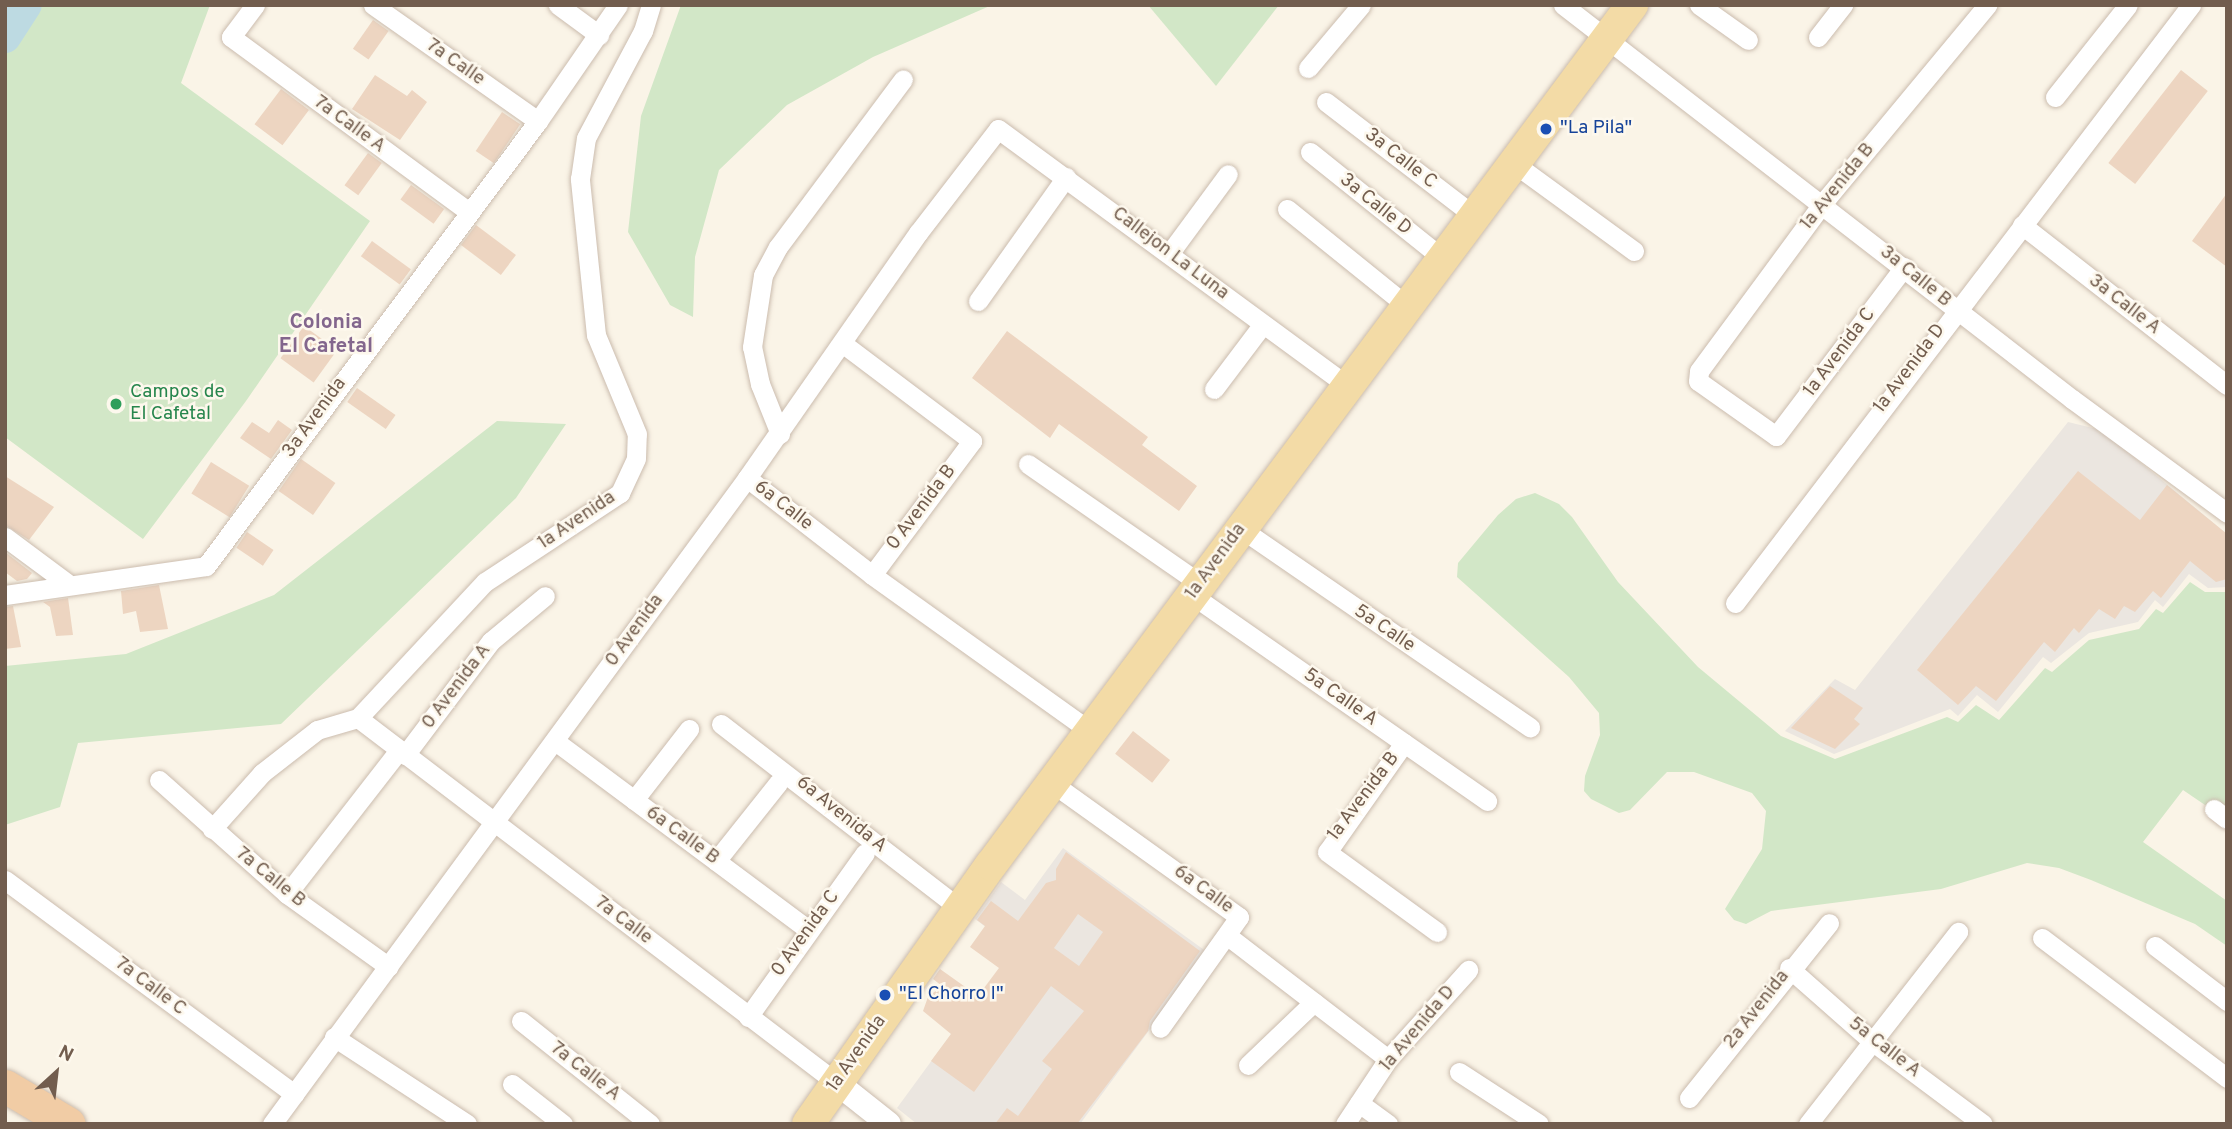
<!DOCTYPE html>
<style>
body{margin:0}
#map{position:relative;width:2232px;height:1129px;overflow:hidden;background:#faf4e7;font-family:Overpass,sans-serif}
div>[style]{position:absolute}
[style*='--x']{left:calc(var(--x)*1px);top:calc(var(--y)*1px);width:calc(var(--w)*1px);rotate:calc(var(--a)*1deg)}
.industrial>*{inset:0;background:#ebe6e0}
.green>*{inset:0;background:#d2e7c7}
.river>*{height:32px;margin:-16px;padding:0 16px;transform-origin:16px;border-radius:16px;background:#bddae2}
.building>*{inset:0;background:#edd5c1;transform-origin:0 0}
.roads{filter:drop-shadow(0 0 2px #cbbcae) drop-shadow(0 0 2px #cbbcae)}
.minor>*{height:19px;margin:-9.5px;padding:0 9.5px;transform-origin:9.5px;border-radius:9.5px;background:#fff}
.tertiary>*{height:24px;margin:-12px;padding:0 12px;transform-origin:12px;border-radius:12px;background:#fff}
.primary>*{height:32px;margin:-16px;padding:0 16px;transform-origin:16px;border-radius:16px;background:#f3dba6}
.trunk>*{height:33px;margin:-16.5px;padding:0 16.5px;transform-origin:16.5px;border-radius:16.5px;background:#f1cca5}
.dots>*{width:19px;height:19px;translate:-50% -50%;box-sizing:border-box;border:4px solid #fdf8ed;border-radius:50%}
span{translate:-50% -50%;white-space:nowrap;text-align:center;line-height:1.15;-webkit-text-stroke:5px #fdf8ed;paint-order:stroke}
.street-label{font-size:19px;color:#725d4e}
.transit-label{font-size:19px;color:#164399}
.left{translate:0 -50%;text-align:left}
.leisure-label{font-size:19px;color:#27864d}
.neighbourhood-label{font-size:21px;color:#83668d;font-weight:700}
.frame{position:absolute;inset:0;border:7px solid #725d4e;pointer-events:none}
.north{position:absolute;left:21px;top:1038px;width:70px;height:70px;-webkit-text-stroke:5px #fdf8ed;paint-order:stroke;rotate:27deg;font-size:19px;font-weight:700;line-height:28px;text-align:center;color:#725d4e}
.north::after{content:'';display:block;margin:auto;width:24px;height:32px;background:#725d4e;clip-path:polygon(50% 0,100% 100%,50% 72%,0 100%)}
</style>
<div id="map">
<div class="industrial">
<div style="clip-path:polygon(2068px 422px,2101px 430px,2227px 534px,2227px 587px,2208px 588px,2189px 574px,2163px 607px,2155px 600px,2138px 622px,2089px 633px,2051px 663px,2043px 657px,1998px 712px,1977px 695px,1958px 716px,1950px 709px,1834px 754px,1785px 731px,1835px 679px,1855px 690px)"></div>
<div style="clip-path:polygon(1063px 848px,1207px 952px,1080px 1124px,917px 1124px,897px 1108px,1014px 948px,975px 919px,1001px 882px,1025px 900px)"></div>
</div>
<div class="green">
<div style="clip-path:polygon(5px 5px,210px 5px,181px 83px,370px 221px,246px 401px,143px 539px,5px 437px)"></div>
<div style="clip-path:polygon(681px 5px,992px 5px,873px 57px,787px 105px,719px 170px,695px 257px,693px 317px,670px 305px,628px 232px,641px 116px)"></div>
<div style="clip-path:polygon(1148px 5px,1279px 5px,1216px 86px)"></div>
<div style="clip-path:polygon(497px 421px,566px 424px,516px 498px,281px 724px,78px 743px,60px 807px,5px 825px,5px 666px,126px 654px,274px 595px)"></div>
<div style="clip-path:polygon(1535px 493px,1559px 504px,1572px 517px,1618px 582px,1698px 667px,1781px 736px,1835px 759px,1947px 717px,1958px 722px,1976px 705px,1999px 720px,2045px 668px,2052px 672px,2089px 640px,2139px 629px,2156px 609px,2163px 613px,2190px 582px,2205px 592px,2227px 592px,2227px 820px,2183px 790px,2143px 842px,2227px 901px,2227px 946px,2195px 924px,2091px 880px,2059px 868px,2027px 863px,1941px 889px,1771px 911px,1746px 924px,1734px 920px,1725px 909px,1762px 849px,1766px 811px,1752px 793px,1694px 772px,1667px 772px,1630px 810px,1619px 813px,1591px 799px,1584px 791px,1585px 776px,1600px 735px,1599px 713px,1569px 677px,1457px 577px,1458px 563px,1498px 515px,1516px 499px)"></div>
</div>
<div class="river">
<div style="--x:5;--y:37;--w:38;--a:-57"></div>
</div>
<div class="building">
<div style="left:373px;top:20px;width:19px;height:35px;rotate:35deg"></div>
<div style="left:2181px;top:70px;width:34px;height:118px;rotate:38deg"></div>
<div style="clip-path:polygon(375px 75px,407px 96px,412px 90px,427px 102px,400px 140px,352px 109px)"></div>
<div style="left:281px;top:89px;width:35px;height:44px;rotate:37deg"></div>
<div style="left:502px;top:112px;width:22px;height:47px;rotate:34deg"></div>
<div style="left:368px;top:153px;width:17px;height:40px;rotate:36deg"></div>
<div style="left:411px;top:185px;width:41px;height:18px;rotate:36deg"></div>
<div style="clip-path:polygon(2227px 193px,2227px 267px,2192px 241px)"></div>
<div style="left:476px;top:225px;width:50px;height:25px;rotate:37deg"></div>
<div style="left:372px;top:241px;width:48px;height:19px;rotate:36deg"></div>
<div style="left:304px;top:326px;width:41px;height:40px;rotate:36deg"></div>
<div style="clip-path:polygon(1007px 331px,1148px 437px,1142px 445px,1197px 486px,1179px 511px,1059px 424px,1050px 438px,972px 378px)"></div>
<div style="left:357px;top:388px;width:47px;height:17px;rotate:35deg"></div>
<div style="clip-path:polygon(278px 420px,292px 430px,271px 459px,240px 438px,252px 422px,269px 433px)"></div>
<div style="left:301px;top:459px;width:42px;height:39px;rotate:35deg"></div>
<div style="left:211px;top:462px;width:45px;height:37px;rotate:32deg"></div>
<div style="clip-path:polygon(2078px 471px,2140px 520px,2167px 485px,2227px 534px,2227px 579px,2216px 582px,2190px 561px,2161px 598px,2153px 591px,2135px 612px,2124px 606px,2115px 619px,2099px 609px,2079px 633px,2074px 628px,2055px 652px,2044px 642px,1996px 701px,1976px 686px,1958px 705px,1917px 670px)"></div>
<div style="clip-path:polygon(5px 476px,54px 507px,29px 540px,5px 525px)"></div>
<div style="left:247px;top:532px;width:32px;height:19px;rotate:34deg"></div>
<div style="clip-path:polygon(5px 552px,32px 573px,27px 579px,17px 581px,5px 572px)"></div>
<div style="clip-path:polygon(159px 585px,168px 629px,140px 632px,136px 611px,123px 614px,121px 591px)"></div>
<div style="clip-path:polygon(68px 598px,73px 635px,56px 636px,50px 607px,43px 602px)"></div>
<div style="clip-path:polygon(13px 606px,21px 647px,5px 649px,5px 607px)"></div>
<div style="clip-path:polygon(1830px 686px,1863px 708px,1854px 719px,1860px 724px,1835px 749px,1791px 728px)"></div>
<div style="left:1133px;top:731px;width:47px;height:29px;rotate:38deg"></div>
<div style="clip-path:polygon(evenodd,1066px 852px,1200px 951px,1150px 1021px,1148px 1031px,1077px 1124px,995px 1124px,1007px 1108px,1018px 1116px,1052px 1069px,1042px 1061px,1084px 1011px,1051px 986px,974px 1092px,931px 1061px,951px 1034px,923px 1011px,928px 997px,942px 986px,933px 979px,940px 969px,978px 996px,999px 968px,970px 947px,985px 926px,977px 920px,991px 901px,1018px 921px,1046px 883px,1056px 880px,1056px 869px,1066px 852px,1078px 914px,1103px 932px,1079px 966px,1054px 948px,1078px 914px)"></div>
</div>
<div class="roads">
<div class="minor">
<div style="--x:255;--y:5;--w:40;--a:127"></div>
<div style="--x:231;--y:37;--w:294;--a:36.3"></div>
<div style="--x:373;--y:5;--w:202;--a:35.1"></div>
<div style="--x:558;--y:5;--w:51;--a:36.2"></div>
<div style="--x:1563;--y:5;--w:644;--a:37.74"></div>
<div style="--x:2072;--y:399;--w:192;--a:36.3"></div>
<div style="--x:1699;--y:5;--w:60;--a:35.5"></div>
<div style="--x:1818;--y:37;--w:41;--a:-52"></div>
<div style="--x:1308;--y:68;--w:82;--a:-49.9"></div>
<div style="--x:2055;--y:97;--w:117;--a:-51.6"></div>
<div style="--x:1326;--y:102;--w:185;--a:37.5"></div>
<div style="--x:1310;--y:152;--w:168;--a:38.7"></div>
<div style="--x:1512;--y:162;--w:151;--a:36.1"></div>
<div style="--x:1287;--y:209;--w:153;--a:38.9"></div>
<div style="--x:2022;--y:225;--w:260;--a:38"></div>
<div style="--x:1169;--y:254;--w:99;--a:-53.6"></div>
<div style="--x:1904;--y:267;--w:212;--a:127.1"></div>
<div style="--x:1776;--y:436;--w:95;--a:-144.8"></div>
<div style="--x:1698;--y:381;--w:10;--a:-84"></div>
<div style="--x:1699;--y:371;--w:207;--a:-53.6"></div>
<div style="--x:1822;--y:204;--w:259;--a:-50.3"></div>
<div style="--x:978;--y:301;--w:152;--a:-54.6"></div>
<div style="--x:842;--y:343;--w:163;--a:37"></div>
<div style="--x:972;--y:441;--w:167;--a:126.7"></div>
<div style="--x:1214;--y:389;--w:81;--a:-53"></div>
<div style="--x:780;--y:434;--w:54;--a:-111.8"></div>
<div style="--x:760;--y:384;--w:38;--a:-102"></div>
<div style="--x:752;--y:347;--w:73;--a:-81.3"></div>
<div style="--x:763;--y:275;--w:32;--a:-62"></div>
<div style="--x:778;--y:247;--w:209;--a:-53.3"></div>
<div style="--x:1028;--y:464;--w:208;--a:34.8"></div>
<div style="--x:747;--y:478;--w:158;--a:37.8"></div>
<div style="--x:872;--y:575;--w:268;--a:35.6"></div>
<div style="--x:1240;--y:528;--w:352;--a:34.5"></div>
<div style="--x:5;--y:537;--w:77;--a:36.6"></div>
<div style="--x:5;--y:595;--w:203;--a:-8.2"></div>
<div style="--x:206;--y:566;--w:555;--a:-53.27"></div>
<div style="--x:538;--y:121;--w:141;--a:-55.4"></div>
<div style="--x:1192;--y:595;--w:360;--a:34.9"></div>
<div style="--x:1735;--y:603;--w:752;--a:-52.67"></div>
<div style="--x:358;--y:718;--w:602;--a:37.31"></div>
<div style="--x:721;--y:724;--w:301;--a:37.7"></div>
<div style="--x:555;--y:741;--w:317;--a:36.7"></div>
<div style="--x:1404;--y:743;--w:133;--a:125.2"></div>
<div style="--x:1327;--y:852;--w:136;--a:36"></div>
<div style="--x:405;--y:755;--w:143;--a:-53"></div>
<div style="--x:491;--y:641;--w:70;--a:-39.8"></div>
<div style="--x:159;--y:780;--w:171;--a:41.7"></div>
<div style="--x:287;--y:894;--w:125;--a:35.6"></div>
<div style="--x:1052;--y:783;--w:230;--a:35.6"></div>
<div style="--x:1239;--y:917;--w:136;--a:125.4"></div>
<div style="--x:634;--y:800;--w:90;--a:-52.2"></div>
<div style="--x:2214;--y:809;--w:16;--a:38"></div>
<div style="--x:212;--y:829;--w:75;--a:-48.2"></div>
<div style="--x:262;--y:773;--w:70;--a:-38"></div>
<div style="--x:317;--y:730;--w:43;--a:-16.3"></div>
<div style="--x:358;--y:718;--w:186;--a:-47"></div>
<div style="--x:485;--y:582;--w:162;--a:-33.4"></div>
<div style="--x:620;--y:493;--w:38;--a:-65"></div>
<div style="--x:636;--y:458;--w:24;--a:-88"></div>
<div style="--x:637;--y:434;--w:107;--a:-112.5"></div>
<div style="--x:596;--y:335;--w:157;--a:-95.9"></div>
<div style="--x:580;--y:179;--w:41;--a:-81.7"></div>
<div style="--x:586;--y:138;--w:121;--a:-62"></div>
<div style="--x:643;--y:31;--w:27;--a:-73"></div>
<div style="--x:716;--y:861;--w:100;--a:-51.5"></div>
<div style="--x:5;--y:880;--w:360;--a:36.5"></div>
<div style="--x:287;--y:894;--w:182;--a:-52.1"></div>
<div style="--x:1229;--y:937;--w:200;--a:37.5"></div>
<div style="--x:2042;--y:938;--w:232;--a:37.1"></div>
<div style="--x:2155;--y:946;--w:91;--a:37.4"></div>
<div style="--x:1789;--y:968;--w:112;--a:41.4"></div>
<div style="--x:1873;--y:1042;--w:137;--a:36.7"></div>
<div style="--x:748;--y:1017;--w:201;--a:-54.5"></div>
<div style="--x:521;--y:1021;--w:165;--a:38.6"></div>
<div style="--x:334;--y:1037;--w:159;--a:33.2"></div>
<div style="--x:1248;--y:1065;--w:91;--a:-43.7"></div>
<div style="--x:1459;--y:1072;--w:95;--a:33"></div>
<div style="--x:512;--y:1084;--w:65;--a:38.1"></div>
<div style="--x:1689;--y:1098;--w:224;--a:-51.3"></div>
<div style="--x:1359;--y:1103;--w:36;--a:36"></div>
<div style="--x:272;--y:1124;--w:802;--a:-53.67"></div>
<div style="--x:747;--y:478;--w:299;--a:-55.1"></div>
<div style="--x:918;--y:233;--w:131;--a:-52.4"></div>
<div style="--x:998;--y:129;--w:434;--a:36.3"></div>
<div style="--x:1345;--y:1124;--w:78;--a:-56.5"></div>
<div style="--x:1388;--y:1059;--w:120;--a:-48"></div>
<div style="--x:1808;--y:1124;--w:244;--a:-52"></div>
</div>
<div class="tertiary">
<div style="--x:837;--y:1083;--w:66;--a:38.3"></div>
</div>
<div class="primary">
<div style="--x:808;--y:1124;--w:317;--a:-54.8"></div>
<div style="--x:991;--y:865;--w:1073;--a:-53.3"></div>
</div>
<div class="trunk">
<div style="--x:5;--y:1086;--w:74;--a:30.7"></div>
</div>
</div>
<div class="dots">
<div style="left:1546px;top:129px;background:#1a4fb4"></div>
<div style="left:116px;top:404px;background:#2e9e5b"></div>
<div style="left:885px;top:995px;background:#1a4fb4"></div>
</div>
<div class="street-label">
<span style="left:455px;top:63px;rotate:35deg">7a Calle</span>
<span style="left:349px;top:125px;rotate:36deg">7a Calle A</span>
<span style="left:1400px;top:159px;rotate:38deg">3a Calle C</span>
<span style="left:1838px;top:187px;rotate:-51deg">1a Avenida B</span>
<span style="left:1375px;top:205px;rotate:39deg">3a Calle D</span>
<span style="left:1170px;top:254px;rotate:37deg">Callejon La Luna</span>
<span style="left:1915px;top:277px;rotate:39deg">3a Calle B</span>
<span style="left:2124px;top:305px;rotate:38deg">3a Calle A</span>
<span style="left:1840px;top:353px;rotate:-53deg">1a Avenida C</span>
<span style="left:1910px;top:369px;rotate:-53deg">1a Avenida D</span>
<span style="left:315px;top:418px;rotate:-54deg">3a Avenida</span>
<span style="left:783px;top:506px;rotate:38deg">6a Calle</span>
<span style="left:922px;top:508px;rotate:-53deg">0 Avenida B</span>
<span style="left:577px;top:521px;rotate:-34deg">1a Avenida</span>
<span style="left:1216px;top:562px;rotate:-54deg">1a Avenida</span>
<span style="left:1384px;top:629px;rotate:34deg">5a Calle</span>
<span style="left:635px;top:631px;rotate:-54deg">0 Avenida</span>
<span style="left:457px;top:687px;rotate:-53deg">0 Avenida A</span>
<span style="left:1340px;top:698px;rotate:35deg">5a Calle A</span>
<span style="left:1364px;top:797px;rotate:-53deg">1a Avenida B</span>
<span style="left:841px;top:815px;rotate:39deg">6a Avenida A</span>
<span style="left:682px;top:836px;rotate:36deg">6a Calle B</span>
<span style="left:270px;top:878px;rotate:39deg">7a Calle B</span>
<span style="left:1203px;top:890px;rotate:36deg">6a Calle</span>
<span style="left:623px;top:921px;rotate:37deg">7a Calle</span>
<span style="left:806px;top:934px;rotate:-54deg">0 Avenida C</span>
<span style="left:150px;top:987px;rotate:37deg">7a Calle C</span>
<span style="left:1757px;top:1010px;rotate:-52deg">2a Avenida</span>
<span style="left:1418px;top:1029px;rotate:-50deg">1a Avenida D</span>
<span style="left:1884px;top:1048px;rotate:38deg">5a Calle A</span>
<span style="left:857px;top:1054px;rotate:-55deg">1a Avenida</span>
<span style="left:585px;top:1072px;rotate:38deg">7a Calle A</span>
</div>
<div class="transit-label">
<span class="left" style="left:1560px;top:129px">"La Pila"</span>
<span class="left" style="left:899px;top:995px">"El Chorro I"</span>
</div>
<div class="leisure-label">
<span class="left" style="left:130px;top:404px">Campos de<br>El Cafetal</span>
</div>
<div class="neighbourhood-label">
<span style="left:326px;top:335px">Colonia<br>El Cafetal</span>
</div>
<div class="frame"></div>
<div class="north">N</div>
</div>
